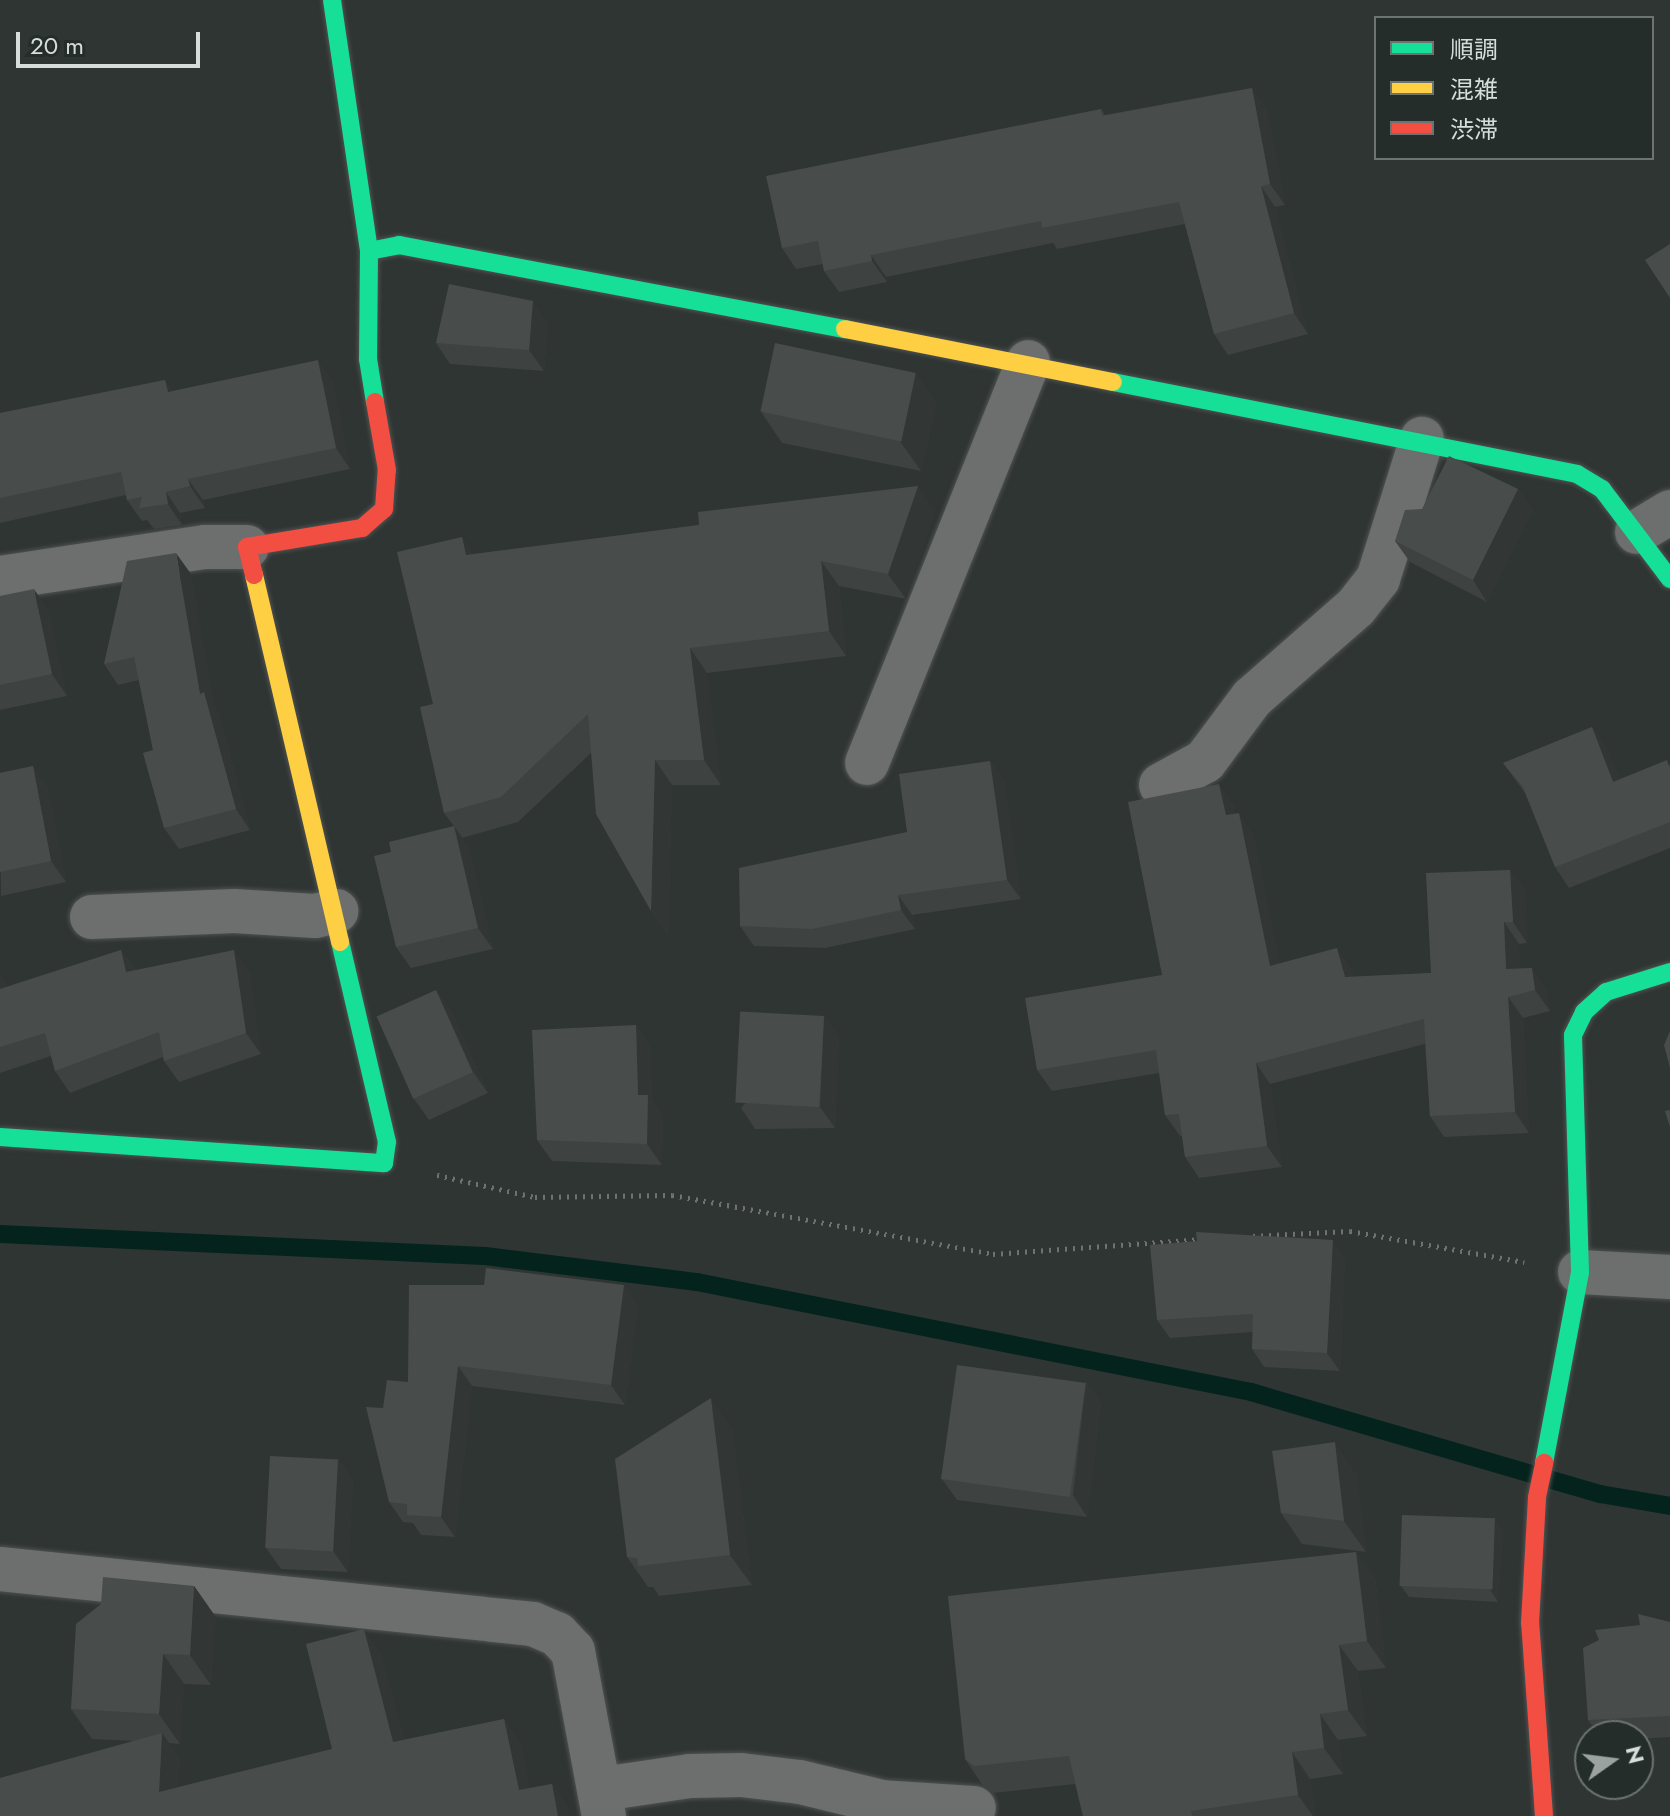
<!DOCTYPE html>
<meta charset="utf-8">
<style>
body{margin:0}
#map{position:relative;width:1670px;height:1816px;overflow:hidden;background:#2f3533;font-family:Jost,"Noto Sans JP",sans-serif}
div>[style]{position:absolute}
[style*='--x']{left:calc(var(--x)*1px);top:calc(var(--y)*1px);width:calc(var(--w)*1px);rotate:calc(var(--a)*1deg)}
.stream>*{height:18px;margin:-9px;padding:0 9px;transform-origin:9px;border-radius:9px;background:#04231c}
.path>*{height:5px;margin-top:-2.5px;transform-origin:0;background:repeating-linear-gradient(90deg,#707271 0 2px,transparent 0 8px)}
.roads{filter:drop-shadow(0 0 2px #4e5251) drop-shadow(0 0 2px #4e5251)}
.street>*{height:44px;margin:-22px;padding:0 22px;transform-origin:22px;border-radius:22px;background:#6c6f6e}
.fast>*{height:18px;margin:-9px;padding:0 9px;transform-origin:9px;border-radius:9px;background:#16e098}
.slow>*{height:18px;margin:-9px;padding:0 9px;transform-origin:9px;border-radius:9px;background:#ffcf43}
.jam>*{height:18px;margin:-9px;padding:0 9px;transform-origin:9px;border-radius:9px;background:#f24e42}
.wall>*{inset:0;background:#3e4241}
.shaded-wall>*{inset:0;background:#323635}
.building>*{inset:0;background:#484d4c;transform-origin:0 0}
span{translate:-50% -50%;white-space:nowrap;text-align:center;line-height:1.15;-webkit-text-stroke:6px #242d2a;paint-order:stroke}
.legend{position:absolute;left:1374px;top:16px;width:280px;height:144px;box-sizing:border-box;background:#242d2a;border:2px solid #6c7371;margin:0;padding:10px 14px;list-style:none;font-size:24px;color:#d7dddb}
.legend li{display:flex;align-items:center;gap:16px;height:40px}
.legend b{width:40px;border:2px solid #6c7371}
.north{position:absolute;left:1574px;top:1720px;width:80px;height:80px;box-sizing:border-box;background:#242d2a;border:2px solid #6c7371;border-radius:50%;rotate:76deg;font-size:22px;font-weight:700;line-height:32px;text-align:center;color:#d7dddb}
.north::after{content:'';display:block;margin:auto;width:28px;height:36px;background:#9ca2a0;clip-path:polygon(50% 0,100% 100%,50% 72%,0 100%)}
.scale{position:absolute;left:16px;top:32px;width:184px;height:36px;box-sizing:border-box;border:4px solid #d7dddb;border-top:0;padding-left:10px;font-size:24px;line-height:28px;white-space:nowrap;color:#d7dddb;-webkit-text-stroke:6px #242d2a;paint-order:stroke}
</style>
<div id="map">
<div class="stream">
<div style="--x:0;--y:1234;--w:485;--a:2.6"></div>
<div style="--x:485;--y:1256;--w:214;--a:7"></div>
<div style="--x:697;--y:1282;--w:565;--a:11.23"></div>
<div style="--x:1251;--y:1392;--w:364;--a:16.3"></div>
<div style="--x:1600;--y:1494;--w:71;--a:9.7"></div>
</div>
<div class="path">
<div style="--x:437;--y:1175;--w:100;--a:12.7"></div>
<div style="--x:535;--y:1197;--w:137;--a:-0.8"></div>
<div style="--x:672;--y:1195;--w:326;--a:10.4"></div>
<div style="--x:993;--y:1254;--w:211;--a:-4.1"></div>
<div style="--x:1253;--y:1236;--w:97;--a:-3"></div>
<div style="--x:1350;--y:1231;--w:177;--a:10.1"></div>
</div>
<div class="roads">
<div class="street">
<div style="--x:1637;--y:532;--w:39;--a:-31"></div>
<div style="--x:0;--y:578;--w:207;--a:-8.6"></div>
<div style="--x:205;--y:547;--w:42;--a:0"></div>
<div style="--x:867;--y:763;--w:432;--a:-68.1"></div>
<div style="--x:1161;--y:785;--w:50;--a:-28.6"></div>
<div style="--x:1205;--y:761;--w:79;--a:-53.3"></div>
<div style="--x:1252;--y:698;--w:138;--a:-41.2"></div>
<div style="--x:1356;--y:607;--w:36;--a:-52"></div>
<div style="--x:1378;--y:579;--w:147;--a:-72.6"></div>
<div style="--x:92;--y:917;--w:142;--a:-2.4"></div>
<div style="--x:234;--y:911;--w:81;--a:3.5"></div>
<div style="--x:315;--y:916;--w:22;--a:-13"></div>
<div style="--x:1580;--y:1272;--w:90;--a:3.2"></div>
<div style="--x:0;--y:1569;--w:536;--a:5.89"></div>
<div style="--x:533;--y:1624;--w:26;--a:23"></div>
<div style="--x:557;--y:1634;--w:23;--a:47"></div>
<div style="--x:573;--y:1651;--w:168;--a:79.4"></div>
<div style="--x:602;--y:1789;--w:89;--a:-8.4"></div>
<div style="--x:690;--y:1776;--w:51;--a:-1.1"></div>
<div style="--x:741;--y:1775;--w:59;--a:6.8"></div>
<div style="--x:800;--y:1782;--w:84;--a:13.7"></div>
<div style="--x:882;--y:1802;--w:92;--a:3.7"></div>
</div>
<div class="fast">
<div style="--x:332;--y:0;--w:254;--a:81.6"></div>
<div style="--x:369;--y:251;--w:108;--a:90.5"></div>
<div style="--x:368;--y:359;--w:44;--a:80.8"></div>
<div style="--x:369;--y:251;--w:31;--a:-11"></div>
<div style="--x:399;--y:245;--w:454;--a:10.7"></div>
<div style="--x:1113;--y:382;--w:473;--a:11.2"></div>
<div style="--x:1577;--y:474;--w:29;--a:31"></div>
<div style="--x:1602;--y:489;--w:113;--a:52.9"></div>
<div style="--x:0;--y:1137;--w:385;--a:3.9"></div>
<div style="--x:384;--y:1163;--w:21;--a:-82"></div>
<div style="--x:387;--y:1142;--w:205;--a:-103.2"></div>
<div style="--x:1544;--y:1463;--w:194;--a:-79.3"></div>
<div style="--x:1580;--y:1272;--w:237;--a:-91.7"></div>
<div style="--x:1573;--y:1035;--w:25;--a:-64"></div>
<div style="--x:1584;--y:1012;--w:30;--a:-42"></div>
<div style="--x:1606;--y:992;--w:67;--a:-17.4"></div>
</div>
<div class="slow">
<div style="--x:845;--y:329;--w:273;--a:11.2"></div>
<div style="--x:254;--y:575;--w:377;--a:76.8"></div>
</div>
<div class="jam">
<div style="--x:254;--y:575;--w:29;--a:-104"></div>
<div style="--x:247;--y:547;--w:117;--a:-9.4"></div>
<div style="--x:362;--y:528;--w:29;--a:-41"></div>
<div style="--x:384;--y:509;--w:39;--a:-86"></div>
<div style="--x:387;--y:470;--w:69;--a:-100"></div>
<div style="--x:1544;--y:1816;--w:194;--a:-94.1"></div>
<div style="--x:1530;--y:1623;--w:126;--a:-86.8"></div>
<div style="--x:1537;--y:1497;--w:35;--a:-78"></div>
</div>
</div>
<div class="wall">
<div style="clip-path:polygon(1252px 88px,1267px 109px,1285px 205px,1275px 207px,1308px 334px,1228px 355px,1214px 334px,1185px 224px,1057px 249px,1053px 243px,886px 277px,887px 282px,839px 292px,824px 271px,823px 264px,796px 269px,782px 248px,1101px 109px,1105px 115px)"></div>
<div style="clip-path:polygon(548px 322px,544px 371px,450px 364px,436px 343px)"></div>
<div style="clip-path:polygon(165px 380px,173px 391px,333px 381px,350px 469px,203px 500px,205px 508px,180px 513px,182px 525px,154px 529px,147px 520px,142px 521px,127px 500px,126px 495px,0 523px,0 413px)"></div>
<div style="clip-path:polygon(937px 402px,921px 471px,782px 443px,761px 412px)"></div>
<div style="clip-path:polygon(918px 486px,935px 511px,906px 599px,839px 586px,846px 656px,707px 673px,721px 785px,672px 785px,668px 936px,651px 911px,591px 753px,518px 822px,462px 838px,469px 847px,493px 949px,411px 968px,396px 947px,391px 852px,454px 826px,444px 813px,433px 704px,462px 537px,474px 554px,699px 525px)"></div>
<div style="clip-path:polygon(1518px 489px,1533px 510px,1487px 602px,1410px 562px,1395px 541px,1422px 509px)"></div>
<div style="clip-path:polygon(191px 574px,213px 704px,219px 713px,250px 830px,179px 849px,164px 828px,153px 750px,139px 680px,118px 685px,104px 664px)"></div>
<div style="clip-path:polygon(0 596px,48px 610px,67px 696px,0 710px)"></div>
<div style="clip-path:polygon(1592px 727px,1607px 748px,1619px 779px,1670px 765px,1670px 848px,1569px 888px,1555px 867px,1525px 793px,1503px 763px)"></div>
<div style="clip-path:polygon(990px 761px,1004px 781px,1021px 899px,912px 915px,915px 929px,825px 948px,754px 946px,740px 926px,907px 832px)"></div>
<div style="clip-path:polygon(33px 766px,47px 787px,66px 882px,1px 896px,0 773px)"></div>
<div style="clip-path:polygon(1234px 805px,1235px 813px,1253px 834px,1280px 964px,1352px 969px,1354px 977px,1431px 973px,1510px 870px,1525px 891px,1527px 943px,1519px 944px,1520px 968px,1546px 989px,1550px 1011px,1523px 1018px,1529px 1133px,1444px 1137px,1430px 1116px,1425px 1044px,1270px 1084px,1282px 1167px,1199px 1178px,1185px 1157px,1182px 1136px,1180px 1136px,1165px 1115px,1159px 1073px,1052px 1091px,1037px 1070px,1162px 975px)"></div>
<div style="clip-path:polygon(121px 950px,135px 970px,249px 971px,261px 1054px,179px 1082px,164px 1061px,163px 1057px,70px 1093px,55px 1071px,51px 1056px,0 1073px,0 975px,5px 982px,6px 987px)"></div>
<div style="clip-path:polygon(436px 990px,451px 1011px,488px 1093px,429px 1120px,414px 1099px)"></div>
<div style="clip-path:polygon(824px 1016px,839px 1037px,835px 1128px,755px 1129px,741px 1108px)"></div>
<div style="clip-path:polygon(636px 1025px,650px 1046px,652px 1100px,663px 1116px,662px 1165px,552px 1161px,537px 1140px)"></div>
<div style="clip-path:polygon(1345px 1258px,1340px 1371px,1264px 1367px,1252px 1349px,1253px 1332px,1170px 1338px,1157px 1320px)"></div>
<div style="clip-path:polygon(624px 1285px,638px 1305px,625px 1405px,472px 1386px,455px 1537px,421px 1535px,413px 1523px,403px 1522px,389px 1502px,408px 1382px)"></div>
<div style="clip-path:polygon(1086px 1382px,1101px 1403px,1087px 1517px,957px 1500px,942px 1479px)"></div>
<div style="clip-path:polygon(732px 1428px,752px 1585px,659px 1596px,653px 1587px,648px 1587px,627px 1557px)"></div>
<div style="clip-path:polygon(338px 1459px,353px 1480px,348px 1572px,281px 1569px,266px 1548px)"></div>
<div style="clip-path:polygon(1356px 1473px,1366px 1552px,1302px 1544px,1281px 1513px)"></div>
<div style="clip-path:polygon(1503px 1530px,1498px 1602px,1409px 1597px,1401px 1586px)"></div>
<div style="clip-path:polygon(1356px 1552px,1375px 1578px,1386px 1668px,1358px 1671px,1367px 1736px,1338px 1740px,1343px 1774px,1310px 1779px,1316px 1816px,1083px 1816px,1075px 1784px,993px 1793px,983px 1786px,965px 1759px)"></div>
<div style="clip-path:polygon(194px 1586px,215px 1616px,211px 1685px,184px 1684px,180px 1744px,169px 1743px,180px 1758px,178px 1787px,332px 1749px,381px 1654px,404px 1740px,504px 1719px,521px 1744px,530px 1788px,552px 1784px,569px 1808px,0 1816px,134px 1741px,92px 1739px,71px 1709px)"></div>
<div style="clip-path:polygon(1670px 1622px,1670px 1737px,1638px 1739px,1638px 1736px,1599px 1736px,1588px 1720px)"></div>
</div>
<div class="shaded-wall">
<div style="clip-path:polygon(1252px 88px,1267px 109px,1285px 205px,1270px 184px)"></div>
<div style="clip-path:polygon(1261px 186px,1275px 207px,1308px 334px,1294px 313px)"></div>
<div style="clip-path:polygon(871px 255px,886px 277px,887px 282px,872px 261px)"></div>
<div style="clip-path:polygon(533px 301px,548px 322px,544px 371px,529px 350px)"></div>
<div style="clip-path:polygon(318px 360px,333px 381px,350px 469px,336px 448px)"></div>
<div style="clip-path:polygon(916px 372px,937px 402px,921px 471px,900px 441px)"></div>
<div style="clip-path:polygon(165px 380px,180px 401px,168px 392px)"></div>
<div style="clip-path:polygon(188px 479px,203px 500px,205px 508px,190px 486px)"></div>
<div style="clip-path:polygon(918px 486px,935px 511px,906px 599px,888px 574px)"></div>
<div style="clip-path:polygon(1518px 489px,1533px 510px,1487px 602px,1473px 580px)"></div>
<div style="clip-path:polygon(166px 492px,180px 513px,182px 525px,168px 504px)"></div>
<div style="clip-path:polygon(462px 537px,480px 562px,466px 555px)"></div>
<div style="clip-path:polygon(176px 553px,191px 574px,213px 704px,219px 713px,250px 830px,236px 809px,200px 694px)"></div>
<div style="clip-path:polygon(821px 561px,839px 586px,846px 656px,829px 631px)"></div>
<div style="clip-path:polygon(34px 589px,48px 610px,67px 696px,52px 674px)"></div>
<div style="clip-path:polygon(690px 648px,707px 673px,721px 785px,704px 760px)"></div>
<div style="clip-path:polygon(1592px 727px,1607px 748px,1628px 803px,1613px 782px)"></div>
<div style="clip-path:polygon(655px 760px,672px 785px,668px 936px,651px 911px)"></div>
<div style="clip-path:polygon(990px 761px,1004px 781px,1021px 899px,1007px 880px)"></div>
<div style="clip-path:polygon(33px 766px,47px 787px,66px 882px,51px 861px)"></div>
<div style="clip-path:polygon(1219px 784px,1234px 805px,1240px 836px,1226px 815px)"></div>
<div style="clip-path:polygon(1239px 813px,1253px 834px,1285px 987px,1270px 966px)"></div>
<div style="clip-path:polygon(454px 826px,469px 847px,493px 949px,478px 928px)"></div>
<div style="clip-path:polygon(1510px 870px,1525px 891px,1527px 943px,1513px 922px)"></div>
<div style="clip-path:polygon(898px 895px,912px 915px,915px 929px,901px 910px)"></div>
<div style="clip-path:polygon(1504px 922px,1519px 944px,1521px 990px,1506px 969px)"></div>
<div style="clip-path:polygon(1337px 948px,1352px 969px,1360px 998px,1345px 977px)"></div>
<div style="clip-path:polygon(121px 950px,135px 971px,126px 972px)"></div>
<div style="clip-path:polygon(234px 950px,249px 971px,261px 1054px,246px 1033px)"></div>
<div style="clip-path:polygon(1532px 968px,1546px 989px,1550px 1011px,1535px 990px)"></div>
<div style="clip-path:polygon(0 975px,5px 982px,11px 1011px,0 995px)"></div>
<div style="clip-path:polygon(436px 990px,451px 1011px,488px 1093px,473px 1072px)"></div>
<div style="clip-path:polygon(1508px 997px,1523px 1018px,1529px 1133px,1515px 1112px)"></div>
<div style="clip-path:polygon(824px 1016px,839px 1037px,835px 1128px,820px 1107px)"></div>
<div style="clip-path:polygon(636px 1025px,650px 1046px,652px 1100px,663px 1116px,662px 1165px,647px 1144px,638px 1095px)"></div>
<div style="clip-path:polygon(1256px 1063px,1270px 1084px,1282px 1167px,1267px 1146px)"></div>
<div style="clip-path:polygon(1333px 1240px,1345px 1258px,1340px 1371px,1327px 1353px)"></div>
<div style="clip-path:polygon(624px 1285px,638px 1305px,625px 1405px,611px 1385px)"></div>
<div style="clip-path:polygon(458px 1366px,472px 1386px,455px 1537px,441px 1517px)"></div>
<div style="clip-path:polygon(1086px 1382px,1101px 1403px,1087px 1517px,1073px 1495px)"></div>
<div style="clip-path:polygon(711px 1398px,732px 1428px,752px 1585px,730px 1555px)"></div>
<div style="clip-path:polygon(1335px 1442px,1356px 1473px,1366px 1552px,1344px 1521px)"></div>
<div style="clip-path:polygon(338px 1459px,353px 1480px,348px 1572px,333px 1551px)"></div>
<div style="clip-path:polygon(1495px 1519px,1503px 1530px,1498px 1602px,1491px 1591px)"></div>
<div style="clip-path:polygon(1356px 1552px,1375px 1578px,1386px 1668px,1367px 1641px)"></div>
<div style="clip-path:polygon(194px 1586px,215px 1616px,211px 1685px,190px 1655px)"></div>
<div style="clip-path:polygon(364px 1629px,381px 1654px,411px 1767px,393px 1742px)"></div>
<div style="clip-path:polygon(1339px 1645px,1358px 1671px,1367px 1736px,1348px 1710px)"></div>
<div style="clip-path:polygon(163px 1654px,184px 1684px,180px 1744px,159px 1714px)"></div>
<div style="clip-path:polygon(1320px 1714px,1338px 1740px,1343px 1774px,1324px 1748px)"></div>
<div style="clip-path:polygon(504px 1719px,521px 1744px,536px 1815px,519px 1790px)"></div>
<div style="clip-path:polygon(162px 1733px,180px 1758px,176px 1816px,159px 1792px)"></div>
<div style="clip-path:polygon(1292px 1752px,1310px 1779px,1316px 1816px,1313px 1816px,1298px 1795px)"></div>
<div style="clip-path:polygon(552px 1784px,569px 1808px,570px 1816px,558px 1816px)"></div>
</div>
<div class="building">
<div style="clip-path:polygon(1252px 88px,1270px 184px,1261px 186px,1294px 313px,1214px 334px,1179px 202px,1042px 228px,1041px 221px,871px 255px,872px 261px,824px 271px,818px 241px,782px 248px,766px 176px,1101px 109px,1102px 116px)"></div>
<div style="clip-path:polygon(1670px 244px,1670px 298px,1645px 260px)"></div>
<div style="clip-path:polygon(449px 284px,533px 301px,529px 350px,436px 343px)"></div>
<div style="left:775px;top:343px;width:144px;height:70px;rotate:12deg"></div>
<div style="clip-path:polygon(318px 360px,336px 448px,188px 479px,190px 486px,166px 492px,168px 504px,139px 508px,142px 497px,127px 500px,121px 472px,0 498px,0 413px,165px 380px,168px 392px)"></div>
<div style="clip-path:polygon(1449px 456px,1518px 489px,1473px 580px,1395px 541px,1405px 510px,1422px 509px)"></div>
<div style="clip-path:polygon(918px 486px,888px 574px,821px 561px,829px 631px,690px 648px,704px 760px,655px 760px,651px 911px,596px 814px,588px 714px,501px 797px,444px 813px,420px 707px,433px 704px,397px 552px,462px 537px,466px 555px,699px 525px,698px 512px)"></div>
<div style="clip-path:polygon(176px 553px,200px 694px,204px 692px,236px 809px,164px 828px,143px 753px,153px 750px,134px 657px,104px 664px,127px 561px)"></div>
<div style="clip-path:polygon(34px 589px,52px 674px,0 685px,0 596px)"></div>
<div style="clip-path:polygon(1592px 727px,1613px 782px,1667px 760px,1670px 769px,1670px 822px,1555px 867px,1523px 787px,1503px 763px)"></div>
<div style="clip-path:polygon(990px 761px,1007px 880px,898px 895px,901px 910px,812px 929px,740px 926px,739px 868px,907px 832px,899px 774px)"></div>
<div style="clip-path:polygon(33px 766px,51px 861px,0 872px,0 773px)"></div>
<div style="clip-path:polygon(1219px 784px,1226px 815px,1239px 813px,1270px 966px,1337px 948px,1345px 977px,1431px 973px,1426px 873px,1510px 870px,1513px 922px,1504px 922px,1506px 969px,1532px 968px,1535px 990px,1508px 997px,1515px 1112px,1430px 1116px,1424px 1019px,1256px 1063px,1267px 1146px,1185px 1157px,1179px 1114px,1165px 1115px,1156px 1050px,1037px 1070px,1025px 998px,1162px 975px,1128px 802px)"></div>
<div style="clip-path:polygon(454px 826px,478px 928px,396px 947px,374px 856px,391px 852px,389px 842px)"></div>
<div style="clip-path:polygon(121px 950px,126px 972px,234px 950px,246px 1033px,164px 1061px,159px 1032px,55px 1071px,45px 1033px,0 1047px,0 989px)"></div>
<div style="left:436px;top:990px;width:90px;height:65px;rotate:66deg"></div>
<div style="left:824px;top:1016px;width:91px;height:84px;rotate:93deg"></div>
<div style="clip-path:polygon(636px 1025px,638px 1095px,648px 1095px,647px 1144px,537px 1140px,532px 1030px)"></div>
<div style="clip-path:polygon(1670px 1031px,1670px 1068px,1664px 1045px)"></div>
<div style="clip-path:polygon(1670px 1110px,1670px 1127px,1665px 1111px)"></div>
<div style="clip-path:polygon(1196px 1232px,1333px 1240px,1327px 1353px,1252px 1349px,1253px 1314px,1157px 1320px,1150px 1245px,1197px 1241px)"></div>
<div style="clip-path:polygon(486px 1268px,624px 1285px,611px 1385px,458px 1366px,441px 1517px,407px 1515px,407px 1504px,389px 1502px,366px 1407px,383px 1408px,387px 1380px,408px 1382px,409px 1285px,484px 1285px)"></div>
<div style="left:957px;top:1365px;width:130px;height:115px;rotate:8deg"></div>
<div style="clip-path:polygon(711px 1398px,730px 1555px,638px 1566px,637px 1558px,627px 1557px,615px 1459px)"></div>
<div style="clip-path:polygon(1335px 1442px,1344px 1521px,1281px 1513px,1272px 1451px)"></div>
<div style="left:270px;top:1456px;width:68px;height:92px;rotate:3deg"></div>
<div style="left:1402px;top:1515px;width:93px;height:71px;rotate:2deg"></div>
<div style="clip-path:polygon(1356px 1552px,1367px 1641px,1339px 1645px,1348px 1710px,1320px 1714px,1324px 1748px,1292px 1752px,1298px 1795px,1191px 1811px,1192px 1816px,1083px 1816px,1069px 1756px,974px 1766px,965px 1759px,948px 1596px)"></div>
<div style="clip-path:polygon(103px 1577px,194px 1586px,190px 1655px,163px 1654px,159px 1714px,71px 1709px,76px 1624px,101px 1604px)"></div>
<div style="clip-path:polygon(1638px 1614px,1670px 1622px,1670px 1716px,1588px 1720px,1583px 1648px,1599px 1640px,1595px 1630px,1640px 1625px)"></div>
<div style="clip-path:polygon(364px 1629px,393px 1742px,504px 1719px,519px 1790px,552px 1784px,558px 1816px,0 1816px,0 1778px,162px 1733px,159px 1792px,332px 1749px,306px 1644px)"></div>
</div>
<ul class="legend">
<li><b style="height:10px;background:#16e098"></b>順調</li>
<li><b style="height:10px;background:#ffcf43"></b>混雑</li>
<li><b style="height:10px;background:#f24e42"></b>渋滞</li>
</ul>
<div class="north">N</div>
<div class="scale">20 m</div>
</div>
